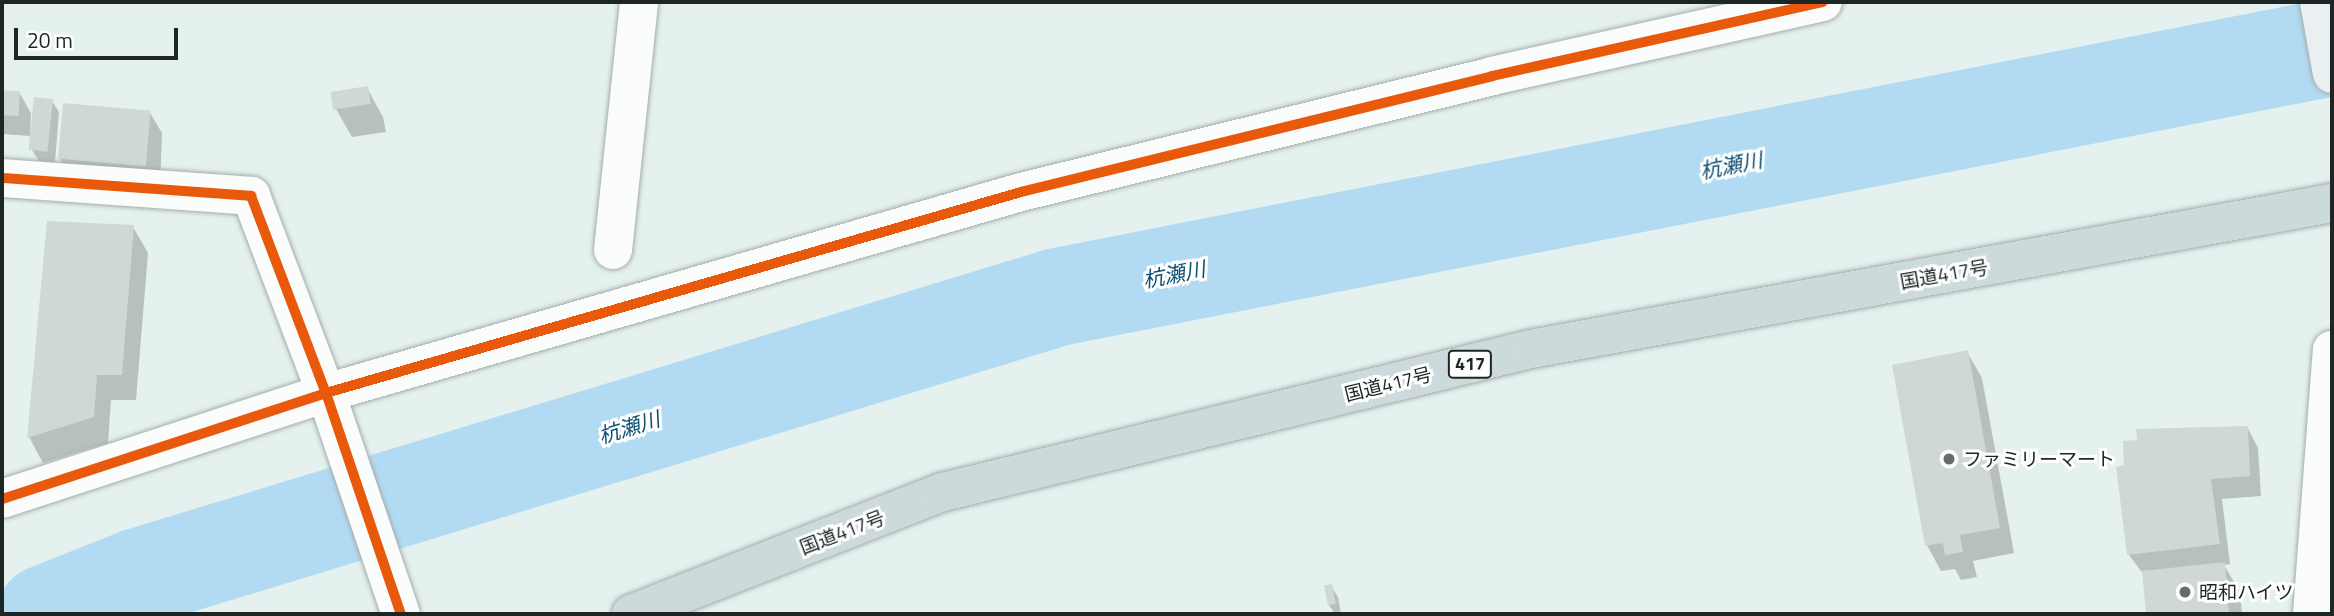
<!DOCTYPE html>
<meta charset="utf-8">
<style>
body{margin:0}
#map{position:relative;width:2334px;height:616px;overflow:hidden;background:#e5f1ee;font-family:"Titillium Web","Noto Sans JP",sans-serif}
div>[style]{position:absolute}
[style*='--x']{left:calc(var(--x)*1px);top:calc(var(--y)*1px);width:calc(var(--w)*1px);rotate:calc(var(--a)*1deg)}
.shadow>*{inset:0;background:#0003}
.river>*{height:98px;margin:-49px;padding:0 49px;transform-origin:49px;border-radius:49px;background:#b2dbf3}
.building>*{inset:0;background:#cfd8d4;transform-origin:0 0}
.roads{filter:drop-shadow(0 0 2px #a4adab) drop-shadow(0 0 2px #a4adab)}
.minor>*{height:38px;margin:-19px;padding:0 19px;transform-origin:19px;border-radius:19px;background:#fbfdfc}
.tertiary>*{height:38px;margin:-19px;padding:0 19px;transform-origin:19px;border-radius:19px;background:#fbfdfc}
.secondary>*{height:38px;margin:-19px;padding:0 19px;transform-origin:19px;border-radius:19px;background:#eaf0f1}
.trunk>*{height:38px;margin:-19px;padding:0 19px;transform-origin:19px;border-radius:19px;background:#ccdadc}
.cycleway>*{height:10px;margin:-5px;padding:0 5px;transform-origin:5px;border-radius:5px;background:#e8590c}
.dots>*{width:19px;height:19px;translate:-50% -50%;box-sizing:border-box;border:4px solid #fefefe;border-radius:50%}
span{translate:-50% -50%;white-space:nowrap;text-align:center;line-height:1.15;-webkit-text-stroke:6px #fefefe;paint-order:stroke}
.shield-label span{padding:2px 5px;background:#fefefe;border:2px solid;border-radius:5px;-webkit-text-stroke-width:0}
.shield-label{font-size:18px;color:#1d2624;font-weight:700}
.street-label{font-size:19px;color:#1d2624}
.poi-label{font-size:19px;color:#1d2624}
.left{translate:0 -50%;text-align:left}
.water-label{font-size:21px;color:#0e4f71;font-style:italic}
.frame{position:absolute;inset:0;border:4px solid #1d2624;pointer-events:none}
.scale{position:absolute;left:14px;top:28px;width:164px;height:32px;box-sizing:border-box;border:4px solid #1d2624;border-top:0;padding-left:9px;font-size:21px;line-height:24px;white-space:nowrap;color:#1d2624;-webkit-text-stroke:5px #fefefe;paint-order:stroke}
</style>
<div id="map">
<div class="shadow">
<div style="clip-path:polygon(367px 88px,383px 117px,386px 132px,352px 137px,336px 109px)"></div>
<div style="clip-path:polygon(2px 91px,19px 92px,31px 113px,30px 136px,2px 134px)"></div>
<div style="clip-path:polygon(52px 101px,59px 112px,55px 162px,39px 161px,32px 150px)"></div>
<div style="clip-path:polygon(150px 113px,162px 133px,160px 188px,72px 179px,60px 159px)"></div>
<div style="clip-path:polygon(133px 227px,148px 253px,136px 400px,111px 400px,108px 443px,43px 463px,29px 437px)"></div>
<div style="clip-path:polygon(1967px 352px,1982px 378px,2014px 553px,1973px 561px,1977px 577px,1961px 580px,1955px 569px,1941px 571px,1927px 545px)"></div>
<div style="clip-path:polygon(2247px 427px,2258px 448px,2261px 496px,2222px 499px,2230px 564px,2224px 565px,2240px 592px,2242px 614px,2147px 614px,2144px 575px,2129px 555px)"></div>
<div style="clip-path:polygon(1331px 586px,1338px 597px,1341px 614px,1335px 614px,1329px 605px)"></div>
</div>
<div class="river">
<div style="--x:46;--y:614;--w:100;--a:-21.7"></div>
<div style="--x:139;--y:577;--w:961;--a:-16.94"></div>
<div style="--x:1058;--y:297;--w:1298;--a:-11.1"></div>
</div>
<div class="building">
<div style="left:368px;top:86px;width:18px;height:38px;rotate:81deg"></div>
<div style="left:2px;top:90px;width:18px;height:25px;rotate:3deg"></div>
<div style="left:34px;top:97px;width:19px;height:53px;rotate:6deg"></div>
<div style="left:63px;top:103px;width:88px;height:56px;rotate:5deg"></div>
<div style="clip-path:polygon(47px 221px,134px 225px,122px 375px,97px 375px,94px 417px,27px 438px)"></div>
<div style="clip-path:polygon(1968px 350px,2000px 528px,1960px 535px,1963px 552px,1945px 555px,1943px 543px,1925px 546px,1892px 365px)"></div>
<div style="clip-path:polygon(2248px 426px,2250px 476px,2211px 479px,2220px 544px,2127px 555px,2116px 467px,2124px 465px,2123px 441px,2137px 440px,2136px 429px)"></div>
<div style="clip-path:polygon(2225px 562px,2229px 614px,2146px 614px,2142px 571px)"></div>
<div style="left:1332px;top:584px;width:20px;height:8px;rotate:79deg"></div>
</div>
<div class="roads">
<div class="minor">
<div style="--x:613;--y:250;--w:249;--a:-84"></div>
<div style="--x:326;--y:393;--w:233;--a:71.3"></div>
<div style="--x:2;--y:499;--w:341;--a:-18.1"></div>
<div style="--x:326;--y:393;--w:723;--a:-16.13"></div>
<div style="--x:1021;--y:192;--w:485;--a:-13.8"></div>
<div style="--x:1492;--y:76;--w:339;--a:-12.6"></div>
</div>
<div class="tertiary">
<div style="--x:2;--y:178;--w:250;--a:4.1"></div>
<div style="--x:251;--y:196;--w:211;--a:69.2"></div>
<div style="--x:2312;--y:614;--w:265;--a:-85.7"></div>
</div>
<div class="secondary">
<div style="--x:2319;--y:2;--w:73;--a:79.8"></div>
</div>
<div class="trunk">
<div style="--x:631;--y:614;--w:335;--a:-21.4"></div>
<div style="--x:943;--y:492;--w:605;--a:-13.67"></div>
<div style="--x:1531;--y:349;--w:814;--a:-10.33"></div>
</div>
</div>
<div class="cycleway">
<div style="--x:2;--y:178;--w:250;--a:4.1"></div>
<div style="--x:251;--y:196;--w:211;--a:69.2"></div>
<div style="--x:326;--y:393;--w:233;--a:71.3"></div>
<div style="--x:2;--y:499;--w:341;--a:-18.1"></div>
<div style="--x:326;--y:393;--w:723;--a:-16.13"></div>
<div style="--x:1021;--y:192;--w:485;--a:-13.8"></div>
<div style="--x:1492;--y:76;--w:339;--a:-12.6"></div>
</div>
<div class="dots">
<div style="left:1949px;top:459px;background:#636d6b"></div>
<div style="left:2185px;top:592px;background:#636d6b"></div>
</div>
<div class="shield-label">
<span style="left:1470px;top:364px">417</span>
</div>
<div class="street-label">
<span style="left:1944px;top:274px;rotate:-10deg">国道417号</span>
<span style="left:1388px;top:384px;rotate:-14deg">国道417号</span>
<span style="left:842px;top:532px;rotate:-21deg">国道417号</span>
</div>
<div class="poi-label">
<span class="left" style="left:1963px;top:459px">ファミリーマート</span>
<span class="left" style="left:2199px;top:592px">昭和ハイツ</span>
</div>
<div class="water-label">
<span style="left:1731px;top:165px;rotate:-11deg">杭瀬川</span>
<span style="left:1174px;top:274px;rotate:-11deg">杭瀬川</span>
<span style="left:629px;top:427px;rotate:-17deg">杭瀬川</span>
</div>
<div class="frame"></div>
<div class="scale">20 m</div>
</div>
